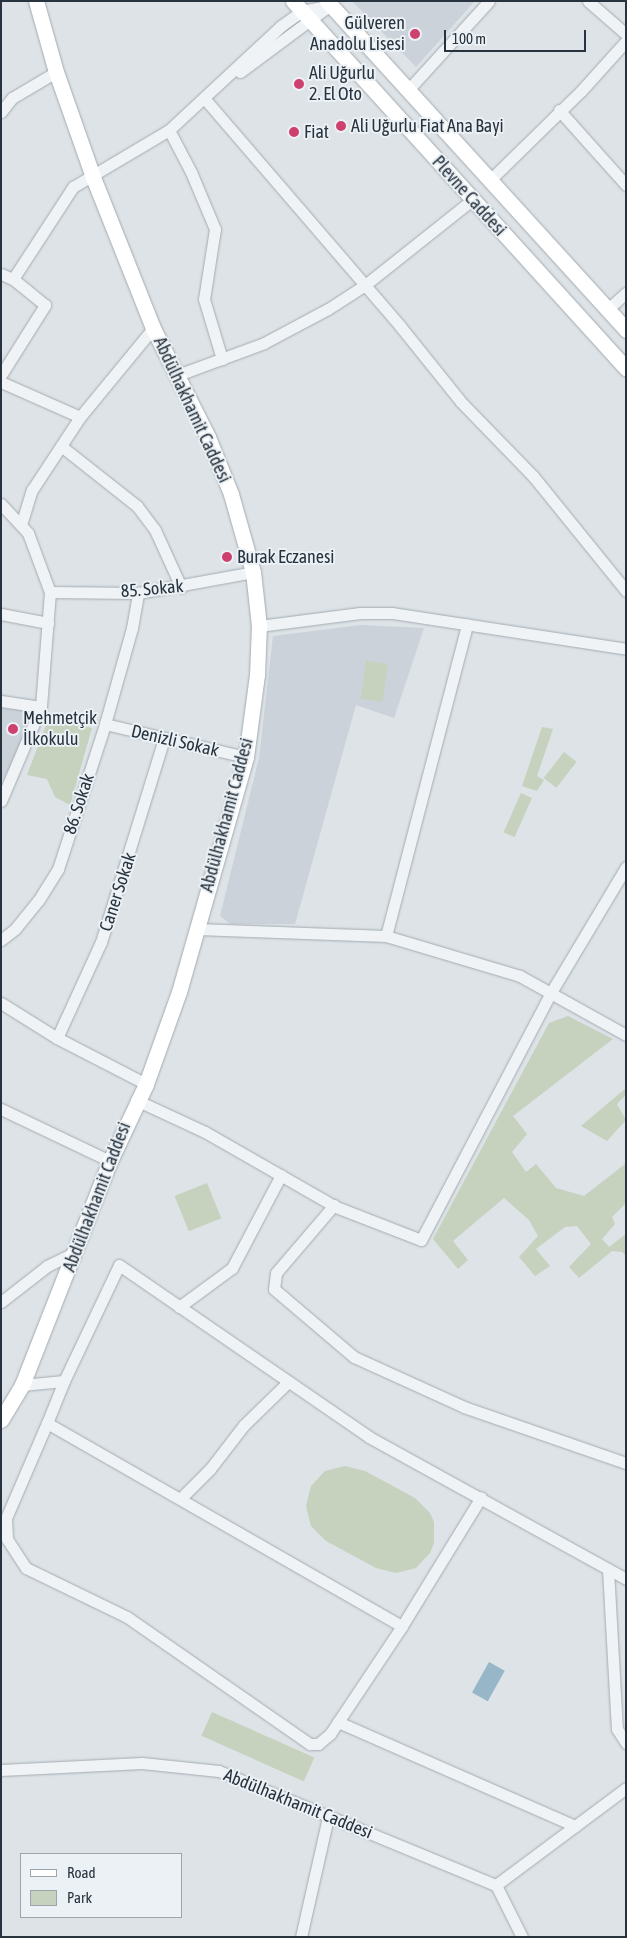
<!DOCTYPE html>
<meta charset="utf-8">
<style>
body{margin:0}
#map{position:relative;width:627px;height:1938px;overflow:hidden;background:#dde3e7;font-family:"Asap Condensed",sans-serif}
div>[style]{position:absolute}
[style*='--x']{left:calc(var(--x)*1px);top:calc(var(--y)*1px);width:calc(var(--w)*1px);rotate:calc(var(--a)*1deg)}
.built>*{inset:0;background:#cbd2d9}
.green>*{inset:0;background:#c6d1be;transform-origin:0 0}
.water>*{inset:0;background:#97b7c8;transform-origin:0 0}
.roads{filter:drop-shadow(0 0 1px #a3abb1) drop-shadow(0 0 1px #a3abb1)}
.minor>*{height:11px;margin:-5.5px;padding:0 5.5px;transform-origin:5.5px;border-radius:5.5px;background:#f0f3f5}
.major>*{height:15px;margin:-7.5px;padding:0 7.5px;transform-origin:7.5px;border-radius:7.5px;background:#fff}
.dots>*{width:14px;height:14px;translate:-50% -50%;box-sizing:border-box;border:2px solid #ecf1f5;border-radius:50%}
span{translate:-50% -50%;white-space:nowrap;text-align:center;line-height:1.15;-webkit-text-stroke:4px #ecf1f5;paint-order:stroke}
.poi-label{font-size:18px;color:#27333e}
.right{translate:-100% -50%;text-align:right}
.left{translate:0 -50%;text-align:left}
.street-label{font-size:18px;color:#27333e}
.frame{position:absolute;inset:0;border:2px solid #27333e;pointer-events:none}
.legend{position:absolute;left:20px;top:1853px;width:162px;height:65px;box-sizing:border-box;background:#ecf1f5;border:1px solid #9da5ac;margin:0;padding:6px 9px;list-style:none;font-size:15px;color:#27333e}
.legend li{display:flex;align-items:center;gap:10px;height:25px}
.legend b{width:25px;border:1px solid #9da5ac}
.scale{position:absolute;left:444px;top:30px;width:142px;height:22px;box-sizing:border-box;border:2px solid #27333e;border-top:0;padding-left:6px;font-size:15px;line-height:18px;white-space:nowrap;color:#27333e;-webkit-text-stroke:4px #ecf1f5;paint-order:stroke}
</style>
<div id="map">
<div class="built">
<div style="clip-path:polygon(352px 1px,475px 1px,416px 67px)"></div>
<div style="clip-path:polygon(361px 625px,424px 628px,394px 718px,356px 705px,295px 924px,230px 924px,220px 916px,259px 758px,273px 636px)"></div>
<div style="clip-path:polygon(1px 708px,30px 710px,20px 747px,1px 783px)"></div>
</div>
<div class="green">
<div style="left:366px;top:661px;width:22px;height:38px;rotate:8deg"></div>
<div style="clip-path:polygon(49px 717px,92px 728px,70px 805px,55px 797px,47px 779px,27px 775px)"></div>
<div style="clip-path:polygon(542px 727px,553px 729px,537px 776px,544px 780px,537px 791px,522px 786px)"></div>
<div style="left:564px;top:752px;width:16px;height:33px;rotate:38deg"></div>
<div style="left:521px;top:793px;width:12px;height:43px;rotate:24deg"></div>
<div style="clip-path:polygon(568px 1016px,613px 1039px,513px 1116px,527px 1134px,512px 1152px,526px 1172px,536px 1164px,556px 1188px,584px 1196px,625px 1164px,626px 1203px,612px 1217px,615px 1224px,602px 1239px,609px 1247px,626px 1234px,626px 1256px,622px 1252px,612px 1251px,579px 1278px,569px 1267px,591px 1244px,577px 1226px,565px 1227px,536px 1249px,550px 1266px,535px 1276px,519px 1257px,538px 1236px,529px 1220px,504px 1198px,453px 1241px,468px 1260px,458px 1269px,433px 1239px,549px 1023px)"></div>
<div style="clip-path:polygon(626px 1088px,626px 1095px,617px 1104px,626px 1120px,607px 1141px,581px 1126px)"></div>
<div style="left:207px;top:1183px;width:38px;height:35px;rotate:68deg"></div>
<div style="clip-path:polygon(345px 1466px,365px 1471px,415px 1498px,430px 1513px,434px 1522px,434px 1543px,430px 1553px,416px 1568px,396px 1573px,376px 1568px,326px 1541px,311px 1526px,306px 1506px,311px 1486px,325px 1471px)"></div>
<div style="left:212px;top:1712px;width:112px;height:26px;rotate:24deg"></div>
</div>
<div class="water">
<div style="left:489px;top:1662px;width:18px;height:35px;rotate:29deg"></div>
</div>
<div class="roads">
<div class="minor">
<div style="--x:588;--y:1;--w:50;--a:41"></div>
<div style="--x:240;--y:72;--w:111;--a:-36.6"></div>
<div style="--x:408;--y:90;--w:120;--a:-47.7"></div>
<div style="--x:204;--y:98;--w:301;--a:49.3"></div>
<div style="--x:400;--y:326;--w:97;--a:51.2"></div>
<div style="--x:461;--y:402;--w:103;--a:45.8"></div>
<div style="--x:533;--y:476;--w:148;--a:51"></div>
<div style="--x:559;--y:110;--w:101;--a:48.2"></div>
<div style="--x:1;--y:112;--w:18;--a:-52"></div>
<div style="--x:12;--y:98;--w:51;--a:-30.6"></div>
<div style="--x:169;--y:130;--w:47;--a:62.4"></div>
<div style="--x:191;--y:172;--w:62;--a:67.2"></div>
<div style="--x:215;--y:229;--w:71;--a:98.9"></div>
<div style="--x:204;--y:299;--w:63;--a:73.3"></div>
<div style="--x:490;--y:180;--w:127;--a:-44.4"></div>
<div style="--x:581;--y:91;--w:67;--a:-48"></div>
<div style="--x:1;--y:274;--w:13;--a:23"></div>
<div style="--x:13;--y:279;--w:110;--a:-56.9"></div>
<div style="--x:73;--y:187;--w:112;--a:-30.7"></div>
<div style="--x:169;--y:130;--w:153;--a:-42.9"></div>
<div style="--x:281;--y:26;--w:26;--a:-36"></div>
<div style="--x:302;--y:11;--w:30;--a:-12"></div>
<div style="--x:608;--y:309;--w:24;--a:-42"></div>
<div style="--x:1;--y:375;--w:83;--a:-57.8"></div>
<div style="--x:45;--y:305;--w:41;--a:-140.9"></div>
<div style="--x:175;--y:376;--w:95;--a:-20.3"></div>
<div style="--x:264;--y:343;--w:72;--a:-28"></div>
<div style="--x:328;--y:309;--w:44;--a:-33"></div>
<div style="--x:365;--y:285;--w:137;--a:-38.5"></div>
<div style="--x:1;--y:382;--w:86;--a:23.9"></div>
<div style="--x:61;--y:446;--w:97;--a:38.3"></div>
<div style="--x:137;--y:506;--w:30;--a:53"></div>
<div style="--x:155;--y:530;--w:63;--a:65.5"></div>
<div style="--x:1;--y:504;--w:40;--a:47"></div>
<div style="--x:28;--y:533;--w:63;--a:69.6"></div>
<div style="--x:50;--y:592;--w:115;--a:94.5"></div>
<div style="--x:41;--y:707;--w:102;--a:113.1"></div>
<div style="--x:21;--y:525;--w:37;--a:-73"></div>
<div style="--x:32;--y:490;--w:87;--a:-56.7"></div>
<div style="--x:80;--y:417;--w:115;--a:-50.6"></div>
<div style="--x:50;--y:592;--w:88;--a:0.7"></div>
<div style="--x:138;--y:593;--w:117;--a:-10.3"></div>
<div style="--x:1;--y:614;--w:48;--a:10.8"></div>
<div style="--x:259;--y:626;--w:102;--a:-7.3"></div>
<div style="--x:360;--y:613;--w:32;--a:0"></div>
<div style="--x:392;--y:613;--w:237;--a:8.7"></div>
<div style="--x:1;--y:701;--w:40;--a:8.5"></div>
<div style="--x:105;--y:724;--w:145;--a:13.2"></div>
<div style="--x:197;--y:929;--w:189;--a:2.1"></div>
<div style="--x:386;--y:936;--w:140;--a:16.6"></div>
<div style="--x:520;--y:976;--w:121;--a:29.1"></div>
<div style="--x:386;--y:936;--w:322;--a:-75.4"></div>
<div style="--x:1;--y:940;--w:18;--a:-38"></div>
<div style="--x:15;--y:929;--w:36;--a:-51"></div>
<div style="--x:38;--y:901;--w:38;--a:-58"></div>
<div style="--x:58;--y:869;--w:152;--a:-72"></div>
<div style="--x:105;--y:724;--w:100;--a:-74.3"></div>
<div style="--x:132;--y:628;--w:36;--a:-80"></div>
<div style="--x:1;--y:1003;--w:66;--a:32"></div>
<div style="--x:57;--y:1038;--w:100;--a:27.3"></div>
<div style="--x:57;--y:1038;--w:106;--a:-65.4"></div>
<div style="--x:101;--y:942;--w:213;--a:-72.8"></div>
<div style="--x:136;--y:1100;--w:76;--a:24.9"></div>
<div style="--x:205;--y:1132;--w:151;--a:29.8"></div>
<div style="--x:336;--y:1207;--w:91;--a:21.2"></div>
<div style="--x:421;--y:1240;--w:278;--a:-62.3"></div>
<div style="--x:550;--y:994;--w:148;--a:-59.1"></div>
<div style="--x:1;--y:1109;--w:121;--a:25.5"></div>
<div style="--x:334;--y:1205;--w:89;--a:130.5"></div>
<div style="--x:276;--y:1273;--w:16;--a:97"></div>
<div style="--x:274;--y:1289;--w:105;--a:40.4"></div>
<div style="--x:354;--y:1357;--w:121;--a:24.4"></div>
<div style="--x:464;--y:1407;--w:171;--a:19.1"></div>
<div style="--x:1;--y:1302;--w:58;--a:-38"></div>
<div style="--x:47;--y:1266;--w:32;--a:-26"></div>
<div style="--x:179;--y:1307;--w:66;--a:-36.3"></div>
<div style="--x:232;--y:1268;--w:105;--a:-62.2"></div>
<div style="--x:64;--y:1381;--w:45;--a:112"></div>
<div style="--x:47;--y:1423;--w:409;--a:29.8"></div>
<div style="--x:402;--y:1626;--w:151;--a:-58.5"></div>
<div style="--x:22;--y:1385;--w:42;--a:-5.4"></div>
<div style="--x:64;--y:1381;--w:128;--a:-64.6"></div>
<div style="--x:119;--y:1265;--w:303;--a:34.5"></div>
<div style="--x:369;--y:1437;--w:294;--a:28.9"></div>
<div style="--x:47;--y:1423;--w:103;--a:113.3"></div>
<div style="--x:6;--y:1518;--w:21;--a:87"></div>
<div style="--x:7;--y:1539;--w:35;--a:57"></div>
<div style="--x:26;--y:1568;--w:112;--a:25.9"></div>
<div style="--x:127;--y:1617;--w:223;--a:34.8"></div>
<div style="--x:310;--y:1744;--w:8;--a:0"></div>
<div style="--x:318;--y:1744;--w:16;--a:-40"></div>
<div style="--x:330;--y:1734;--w:130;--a:-56.3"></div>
<div style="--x:181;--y:1498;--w:41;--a:-45"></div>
<div style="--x:210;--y:1469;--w:56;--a:-52.3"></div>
<div style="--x:244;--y:1425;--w:62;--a:-44.3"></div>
<div style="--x:608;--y:1569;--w:160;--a:86.8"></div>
<div style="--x:617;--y:1729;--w:17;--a:57"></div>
<div style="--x:338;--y:1722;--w:259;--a:23.7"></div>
<div style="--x:1;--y:1770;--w:141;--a:-2.8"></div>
<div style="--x:142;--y:1763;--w:77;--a:5.9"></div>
<div style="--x:219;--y:1771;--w:300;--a:22.4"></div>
<div style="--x:301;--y:1937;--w:123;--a:-77.3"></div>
<div style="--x:522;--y:1937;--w:58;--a:-116.6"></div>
<div style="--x:496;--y:1885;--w:162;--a:-36.7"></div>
</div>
<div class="major">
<div style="--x:293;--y:1;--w:496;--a:47.8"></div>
<div style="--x:327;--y:1;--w:445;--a:47.7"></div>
<div style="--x:1;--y:1420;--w:41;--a:-59"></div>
<div style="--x:22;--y:1385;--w:241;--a:-68.6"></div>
<div style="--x:110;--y:1161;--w:85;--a:-64.9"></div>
<div style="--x:146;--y:1084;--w:98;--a:-70.3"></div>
<div style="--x:179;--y:992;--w:244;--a:-74.1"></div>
<div style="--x:246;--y:757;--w:83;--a:-82.4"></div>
<div style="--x:257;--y:675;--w:49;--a:-87.7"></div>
<div style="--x:259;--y:626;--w:54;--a:-96.3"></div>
<div style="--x:253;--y:572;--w:81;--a:-105.8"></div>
<div style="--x:231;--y:494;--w:61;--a:-112"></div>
<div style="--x:208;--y:437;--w:122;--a:-116.8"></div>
<div style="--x:153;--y:328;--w:162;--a:-111.7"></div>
<div style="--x:93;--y:177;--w:111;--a:-109.4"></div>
<div style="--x:56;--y:72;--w:74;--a:-105.7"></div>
</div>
</div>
<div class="dots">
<div style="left:415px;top:34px;background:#ce406d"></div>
<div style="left:299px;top:84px;background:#ce406d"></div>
<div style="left:341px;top:126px;background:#ce406d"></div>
<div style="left:294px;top:132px;background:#ce406d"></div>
<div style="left:227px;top:557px;background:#ce406d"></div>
<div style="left:13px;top:729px;background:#ce406d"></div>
</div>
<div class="poi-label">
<span class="right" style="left:405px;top:34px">Gülveren<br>Anadolu Lisesi</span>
<span class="left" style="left:309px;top:84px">Ali Uğurlu<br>2. El Oto</span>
<span class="left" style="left:351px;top:126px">Ali Uğurlu Fiat Ana Bayi</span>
<span class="left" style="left:304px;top:132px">Fiat</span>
<span class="left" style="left:237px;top:557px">Burak Eczanesi</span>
<span class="left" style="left:23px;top:729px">Mehmetçik<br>İlkokulu</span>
</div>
<div class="street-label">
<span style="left:469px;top:196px;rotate:48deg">Plevne Caddesi</span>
<span style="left:192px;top:410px;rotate:65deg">Abdülhakhamit Caddesi</span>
<span style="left:152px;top:589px;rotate:-5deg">85. Sokak</span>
<span style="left:175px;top:741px;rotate:13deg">Denizli Sokak</span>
<span style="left:79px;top:804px;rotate:-72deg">86. Sokak</span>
<span style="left:227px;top:815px;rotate:-75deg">Abdülhakhamit Caddesi</span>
<span style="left:118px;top:892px;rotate:-72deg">Caner Sokak</span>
<span style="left:97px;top:1197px;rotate:-69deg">Abdülhakhamit Caddesi</span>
<span style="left:298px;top:1804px;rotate:22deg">Abdülhakhamit Caddesi</span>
</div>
<div class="frame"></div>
<ul class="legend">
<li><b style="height:6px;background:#fff"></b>Road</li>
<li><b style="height:14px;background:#c6d1be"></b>Park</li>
</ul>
<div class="scale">100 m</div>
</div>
